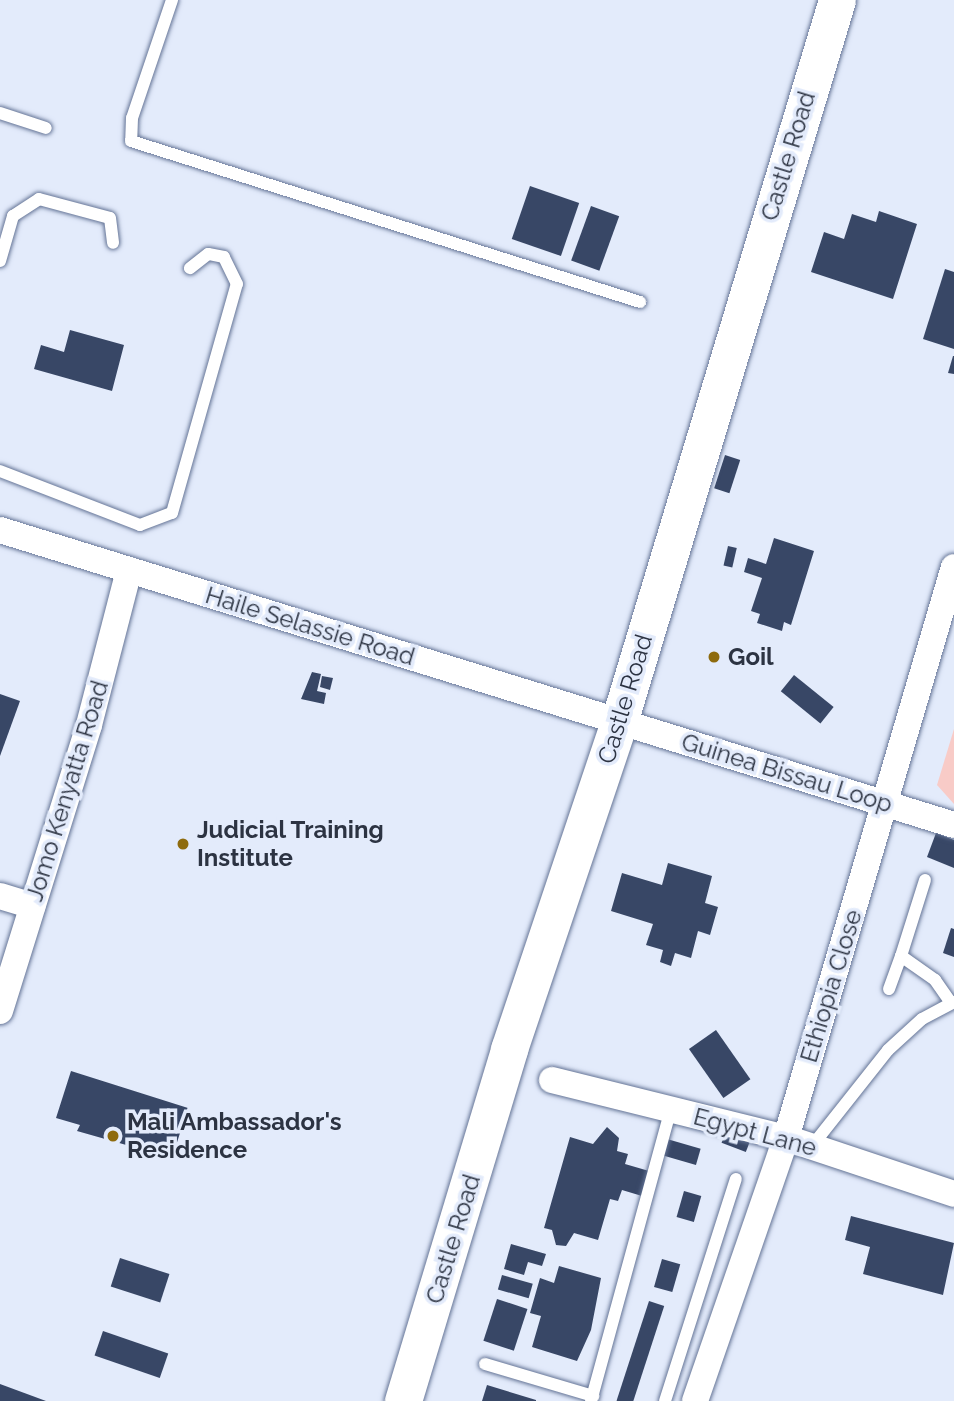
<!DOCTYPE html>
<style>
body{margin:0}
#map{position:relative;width:954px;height:1401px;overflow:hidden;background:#e3ebfb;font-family:Raleway,sans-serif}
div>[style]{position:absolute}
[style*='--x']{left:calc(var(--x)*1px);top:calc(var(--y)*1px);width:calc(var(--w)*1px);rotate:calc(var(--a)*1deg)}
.green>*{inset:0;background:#f8cbc7}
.building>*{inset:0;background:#384766;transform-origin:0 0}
.roads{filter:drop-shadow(0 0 2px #647496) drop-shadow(0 0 2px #647496)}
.lane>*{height:12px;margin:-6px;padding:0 6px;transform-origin:6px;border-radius:6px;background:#fff}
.street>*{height:26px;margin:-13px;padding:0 13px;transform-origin:13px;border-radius:13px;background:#fff}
.secondary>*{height:37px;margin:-18.5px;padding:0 18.5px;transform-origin:18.5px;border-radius:18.5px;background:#fff}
.dots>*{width:19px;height:19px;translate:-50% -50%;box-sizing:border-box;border:4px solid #e3ebfb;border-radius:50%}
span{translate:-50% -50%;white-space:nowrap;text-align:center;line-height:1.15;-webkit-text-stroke:7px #e3ebfb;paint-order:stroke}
.street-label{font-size:24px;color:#2c3342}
.poi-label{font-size:24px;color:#2c3342;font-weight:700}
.left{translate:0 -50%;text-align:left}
</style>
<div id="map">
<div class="green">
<div style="clip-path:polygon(954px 729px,954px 804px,937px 785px)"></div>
</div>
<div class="building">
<div style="left:530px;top:186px;width:52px;height:56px;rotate:19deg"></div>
<div style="left:591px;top:206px;width:30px;height:58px;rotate:20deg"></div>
<div style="clip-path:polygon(879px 211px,917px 224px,893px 299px,811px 272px,824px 232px,844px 239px,852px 214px,876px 222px)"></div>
<div style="clip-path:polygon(945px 269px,954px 272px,954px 349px,923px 339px)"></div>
<div style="clip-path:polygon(70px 330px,124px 345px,112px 391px,34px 369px,41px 345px,64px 352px)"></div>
<div style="clip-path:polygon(953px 356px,954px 356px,954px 374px,948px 373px)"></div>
<div style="left:725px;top:455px;width:16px;height:35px;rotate:18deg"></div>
<div style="clip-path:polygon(774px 538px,814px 551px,791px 625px,784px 622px,782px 631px,757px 623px,760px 614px,751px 611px,762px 578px,744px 572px,748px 558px,766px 564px)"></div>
<div style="left:728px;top:546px;width:9px;height:20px;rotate:13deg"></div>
<div style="clip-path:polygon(312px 672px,321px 674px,317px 691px,326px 693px,324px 704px,301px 699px)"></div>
<div style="left:794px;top:675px;width:51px;height:21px;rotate:39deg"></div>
<div style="clip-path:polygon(322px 676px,333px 678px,330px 690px,320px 687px)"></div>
<div style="clip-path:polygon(0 694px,20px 701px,0 756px)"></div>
<div style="clip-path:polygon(936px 833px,954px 840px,954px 868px,927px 857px)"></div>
<div style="clip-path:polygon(668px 863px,712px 876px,705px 903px,718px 907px,710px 935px,698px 931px,691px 958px,675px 953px,671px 966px,660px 962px,663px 950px,646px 945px,653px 924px,611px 911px,622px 873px,662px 885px)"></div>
<div style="clip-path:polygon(951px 928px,954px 929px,954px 957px,943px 953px)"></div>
<div style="left:716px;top:1030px;width:60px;height:33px;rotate:55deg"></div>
<div style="clip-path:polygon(71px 1071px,188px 1108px,172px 1158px,77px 1131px,80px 1125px,56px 1118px)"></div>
<div style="left:728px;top:1126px;width:26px;height:18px;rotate:21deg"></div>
<div style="clip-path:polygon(607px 1127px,619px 1138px,617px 1151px,628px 1154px,625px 1164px,649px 1171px,642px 1196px,622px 1190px,618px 1201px,610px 1199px,598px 1240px,574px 1233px,566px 1246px,556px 1245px,552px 1230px,544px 1228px,570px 1137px,593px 1144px)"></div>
<div style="left:667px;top:1139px;width:35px;height:17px;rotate:16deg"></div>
<div style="left:684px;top:1191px;width:18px;height:27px;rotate:16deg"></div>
<div style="clip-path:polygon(851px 1216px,954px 1243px,943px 1295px,863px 1274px,870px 1247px,845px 1240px)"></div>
<div style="clip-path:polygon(511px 1244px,546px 1254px,542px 1266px,528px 1262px,524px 1275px,504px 1269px)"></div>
<div style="left:120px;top:1258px;width:52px;height:30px;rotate:18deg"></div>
<div style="left:662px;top:1259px;width:19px;height:29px;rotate:16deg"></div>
<div style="clip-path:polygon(559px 1266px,601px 1278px,591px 1330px,577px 1361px,532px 1347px,541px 1316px,530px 1313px,540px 1278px,554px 1283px)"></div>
<div style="left:502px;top:1275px;width:32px;height:15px;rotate:16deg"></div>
<div style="left:497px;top:1299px;width:32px;height:44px;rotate:18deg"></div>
<div style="left:649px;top:1301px;width:16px;height:105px;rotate:18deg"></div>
<div style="left:103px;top:1331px;width:69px;height:26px;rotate:19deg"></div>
<div style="clip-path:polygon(0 1384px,46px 1401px,0 1401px)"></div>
<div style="clip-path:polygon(487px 1385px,536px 1400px,536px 1401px,482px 1401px)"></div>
</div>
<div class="roads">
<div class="lane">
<div style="--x:172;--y:0;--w:125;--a:108.7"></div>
<div style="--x:132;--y:118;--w:23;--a:92"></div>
<div style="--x:131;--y:141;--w:534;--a:17.55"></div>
<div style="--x:0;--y:113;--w:48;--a:18.1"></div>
<div style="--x:0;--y:261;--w:47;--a:-73.9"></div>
<div style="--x:13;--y:216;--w:31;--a:-33"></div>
<div style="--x:39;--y:199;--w:73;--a:15"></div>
<div style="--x:110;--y:218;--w:25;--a:83"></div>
<div style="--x:0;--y:471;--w:150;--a:21.1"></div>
<div style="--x:140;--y:525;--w:34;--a:-21"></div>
<div style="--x:172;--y:513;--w:238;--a:-74.2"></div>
<div style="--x:237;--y:284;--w:30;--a:-116"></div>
<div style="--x:224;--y:257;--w:16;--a:-169"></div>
<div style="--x:208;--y:254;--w:23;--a:142"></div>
<div style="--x:925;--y:880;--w:80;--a:107.5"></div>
<div style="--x:901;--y:956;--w:42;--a:35.2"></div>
<div style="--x:935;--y:980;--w:28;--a:55"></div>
<div style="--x:889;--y:989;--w:35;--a:-70"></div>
<div style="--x:812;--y:1146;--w:122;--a:-51.6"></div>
<div style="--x:888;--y:1050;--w:46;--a:-42.4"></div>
<div style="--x:922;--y:1019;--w:36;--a:-28"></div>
<div style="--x:485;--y:1364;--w:113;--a:16.5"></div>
<div style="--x:591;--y:1401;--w:303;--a:-74.7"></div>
<div style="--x:665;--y:1401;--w:233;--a:-72.3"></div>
</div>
<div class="street">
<div style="--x:0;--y:530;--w:999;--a:17.18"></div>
<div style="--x:0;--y:896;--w:34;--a:17"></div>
<div style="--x:0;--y:1011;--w:300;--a:-72.7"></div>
<div style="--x:89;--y:725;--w:160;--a:-75.5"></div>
<div style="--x:552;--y:1080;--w:241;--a:13.9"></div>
<div style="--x:786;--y:1138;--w:177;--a:18.4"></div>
<div style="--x:695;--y:1401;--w:278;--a:-70.9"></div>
<div style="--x:786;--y:1138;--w:595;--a:-73.61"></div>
</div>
<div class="secondary">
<div style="--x:403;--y:1401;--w:368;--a:-73.2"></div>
<div style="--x:509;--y:1049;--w:345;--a:-71.4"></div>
<div style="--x:619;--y:722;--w:754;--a:-73.2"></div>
</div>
</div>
<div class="dots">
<div style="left:714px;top:657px;background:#8e6b0e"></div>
<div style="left:183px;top:844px;background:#8e6b0e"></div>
<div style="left:113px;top:1136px;background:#8e6b0e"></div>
</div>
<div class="street-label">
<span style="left:788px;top:156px;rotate:-73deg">Castle Road</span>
<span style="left:310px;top:626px;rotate:17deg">Haile Selassie Road</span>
<span style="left:625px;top:699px;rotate:-73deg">Castle Road</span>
<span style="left:787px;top:773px;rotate:17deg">Guinea Bissau Loop</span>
<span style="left:67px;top:791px;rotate:-73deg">Jomo Kenyatta Road</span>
<span style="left:831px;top:986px;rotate:-73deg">Ethiopia Close</span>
<span style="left:755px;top:1132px;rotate:15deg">Egypt Lane</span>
<span style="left:453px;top:1239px;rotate:-73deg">Castle Road</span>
</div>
<div class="poi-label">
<span class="left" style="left:728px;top:657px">Goil</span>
<span class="left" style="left:197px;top:844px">Judicial Training<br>Institute</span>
<span class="left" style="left:127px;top:1136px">Mali Ambassador's<br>Residence</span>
</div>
</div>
